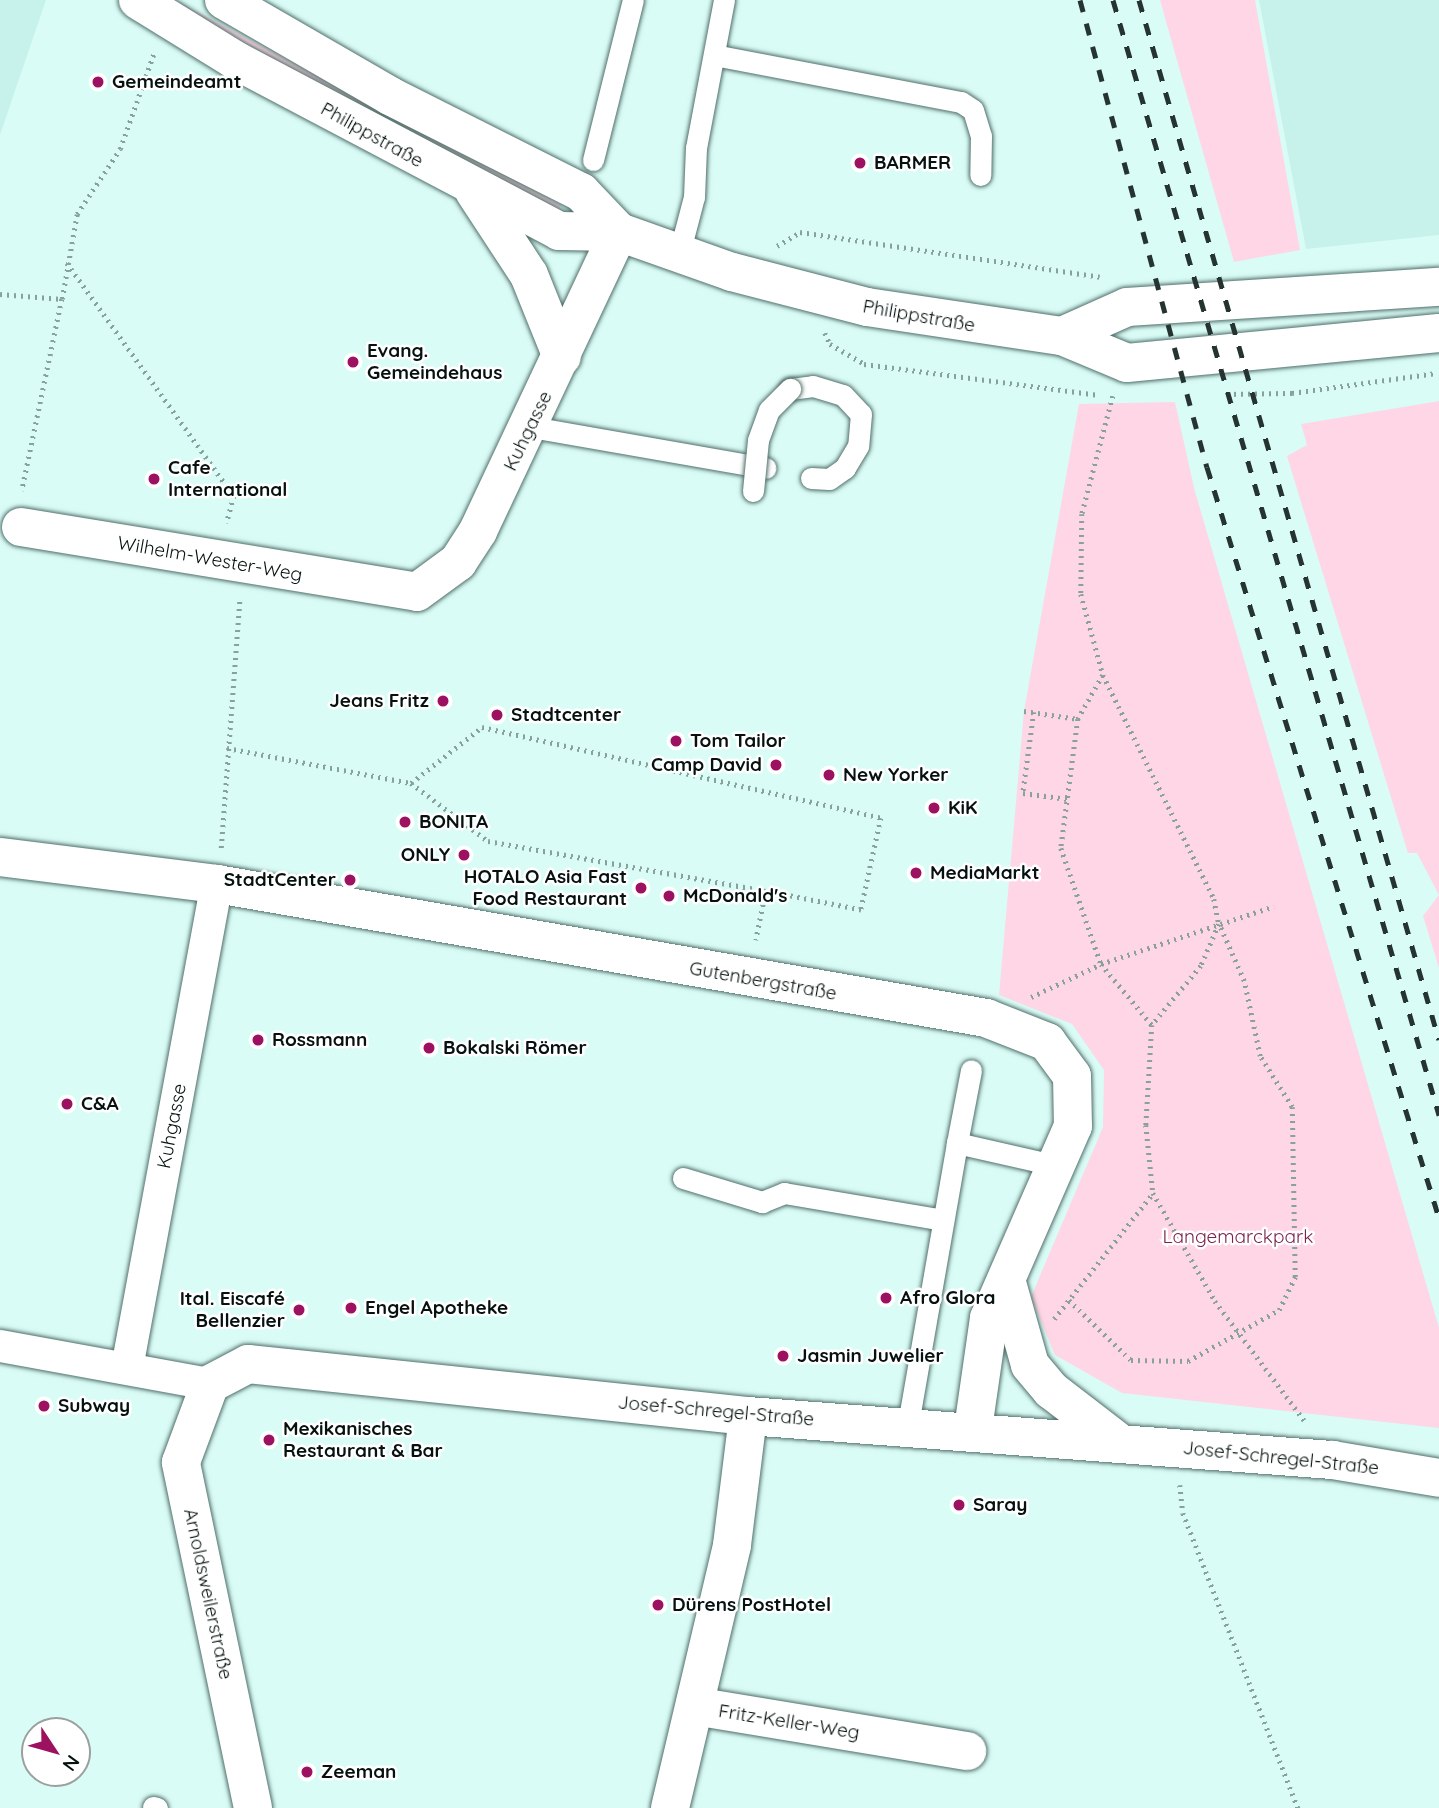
<!DOCTYPE html>
<meta charset="utf-8">
<style>
body{margin:0}
#map{position:relative;width:1439px;height:1808px;overflow:hidden;background:#dafcf6;font-family:Quicksand,sans-serif}
div>[style]{position:absolute}
[style*='--x']{left:calc(var(--x)*1px);top:calc(var(--y)*1px);width:calc(var(--w)*1px);rotate:calc(var(--a)*1deg)}
.built>*{inset:0;background:#c7f2ec}
.green>*{inset:0;background:#fed6e5}
.path>*{height:4.5px;margin-top:-2.25px;transform-origin:0;background:repeating-linear-gradient(90deg,#88a19d 0 2px,transparent 0 7px)}
.roads{filter:drop-shadow(0 0 2px #506f6a) drop-shadow(0 0 2px #506f6a)}
.service>*{height:21px;margin:-10.5px;padding:0 10.5px;transform-origin:10.5px;border-radius:10.5px;background:#fff}
.pedestrian>*{height:32px;margin:-16px;padding:0 16px;transform-origin:16px;border-radius:16px;background:#fff}
.minor>*{height:38px;margin:-19px;padding:0 19px;transform-origin:19px;border-radius:19px;background:#fff}
.tertiary>*{height:38px;margin:-19px;padding:0 19px;transform-origin:19px;border-radius:19px;background:#fff}
.rail>*{height:5px;margin-top:-2.5px;transform-origin:0;background:repeating-linear-gradient(90deg,#253431 0 12px,transparent 0 24px)}
.bridges{filter:drop-shadow(0 0 2px #506f6a) drop-shadow(0 0 2px #506f6a)}
.service-bridge>*{height:21px;margin:-10.5px;padding:0 10.5px;transform-origin:10.5px;border-radius:10.5px;background:#fff}
.dots>*{width:19px;height:19px;translate:-50% -50%;box-sizing:border-box;border:4px solid #fff;border-radius:50%}
span{translate:-50% -50%;white-space:nowrap;text-align:center;line-height:1.15;-webkit-text-stroke:5px #fff;paint-order:stroke}
.poi-label{font-size:19px;color:#061210;font-weight:700}
.left{translate:0 -50%;text-align:left}
.right{translate:-100% -50%;text-align:right}
.street-label{font-size:19px;color:#061210}
.park-label{font-size:19px;color:#7a234e}
.north{position:absolute;left:21px;top:1717px;width:70px;height:70px;box-sizing:border-box;background:#fff;border:2px solid #9ba09f;border-radius:50%;rotate:126deg;font-size:19px;font-weight:700;line-height:28px;text-align:center;color:#061210}
.north::after{content:'';display:block;margin:auto;width:24px;height:32px;background:#9d1260;clip-path:polygon(50% 0,100% 100%,50% 72%,0 100%)}
</style>
<div id="map">
<div class="built">
<div style="clip-path:polygon(0 0,46px 0,0 135px)"></div>
<div style="clip-path:polygon(1259px 0,1439px 0,1439px 235px,1306px 249px)"></div>
</div>
<div class="green">
<div style="clip-path:polygon(164px 0,175px 0,561px 205px,558px 212px)"></div>
<div style="clip-path:polygon(1160px 0,1255px 0,1300px 250px,1234px 262px)"></div>
<div style="clip-path:polygon(1439px 401px,1439px 968px,1423px 916px,1439px 895px,1417px 853px,1408px 853px,1287px 456px,1307px 445px,1301px 424px)"></div>
<div style="clip-path:polygon(1175px 402px,1194px 488px,1439px 1328px,1439px 1428px,1122px 1393px,1055px 1355px,1031px 1297px,1103px 1127px,1104px 1070px,1072px 1024px,999px 995px,1024px 711px,1079px 404px)"></div>
</div>
<div class="path">
<div style="--x:777;--y:246;--w:27;--a:-31"></div>
<div style="--x:800;--y:232;--w:303;--a:8.5"></div>
<div style="--x:67;--y:263;--w:287;--a:54.4"></div>
<div style="--x:234;--y:496;--w:28;--a:105"></div>
<div style="--x:0;--y:294;--w:62;--a:4.6"></div>
<div style="--x:62;--y:299;--w:196;--a:101.8"></div>
<div style="--x:62;--y:299;--w:86;--a:-80"></div>
<div style="--x:77;--y:214;--w:78;--a:-56.5"></div>
<div style="--x:120;--y:149;--w:102;--a:-70.5"></div>
<div style="--x:825;--y:333;--w:12;--a:66"></div>
<div style="--x:830;--y:344;--w:39;--a:30"></div>
<div style="--x:864;--y:364;--w:237;--a:7.5"></div>
<div style="--x:1227;--y:394;--w:65;--a:-0.9"></div>
<div style="--x:1292;--y:393;--w:146;--a:-7.9"></div>
<div style="--x:1113;--y:396;--w:122;--a:104.7"></div>
<div style="--x:1082;--y:514;--w:80;--a:90.7"></div>
<div style="--x:1081;--y:594;--w:84;--a:74.8"></div>
<div style="--x:1103;--y:675;--w:250;--a:63.6"></div>
<div style="--x:1214;--y:899;--w:25;--a:79"></div>
<div style="--x:1219;--y:924;--w:46;--a:113.2"></div>
<div style="--x:1201;--y:966;--w:77;--a:129.7"></div>
<div style="--x:1152;--y:1025;--w:100;--a:93.4"></div>
<div style="--x:1146;--y:1125;--w:68;--a:84.1"></div>
<div style="--x:1153;--y:1193;--w:125;--a:60.1"></div>
<div style="--x:1215;--y:1301;--w:149;--a:53.2"></div>
<div style="--x:1103;--y:675;--w:51;--a:119.6"></div>
<div style="--x:1078;--y:719;--w:130;--a:97.5"></div>
<div style="--x:1061;--y:848;--w:123;--a:71"></div>
<div style="--x:1101;--y:964;--w:80;--a:50.1"></div>
<div style="--x:1024;--y:711;--w:55;--a:8.4"></div>
<div style="--x:1034;--y:712;--w:82;--a:97.7"></div>
<div style="--x:1023;--y:793;--w:45;--a:7.6"></div>
<div style="--x:227;--y:748;--w:187;--a:10.8"></div>
<div style="--x:411;--y:783;--w:96;--a:37"></div>
<div style="--x:488;--y:841;--w:282;--a:10.2"></div>
<div style="--x:766;--y:891;--w:50;--a:101.5"></div>
<div style="--x:411;--y:783;--w:90;--a:-38.3"></div>
<div style="--x:482;--y:727;--w:409;--a:12.8"></div>
<div style="--x:881;--y:818;--w:94;--a:102.3"></div>
<div style="--x:861;--y:910;--w:97;--a:-168.7"></div>
<div style="--x:221;--y:848;--w:251;--a:-85.7"></div>
<div style="--x:1031;--y:997;--w:77;--a:-25.2"></div>
<div style="--x:1101;--y:964;--w:182;--a:-18.5"></div>
<div style="--x:1069;--y:1300;--w:86;--a:44.1"></div>
<div style="--x:1131;--y:1360;--w:57;--a:1"></div>
<div style="--x:1188;--y:1361;--w:104;--a:-29.3"></div>
<div style="--x:1279;--y:1310;--w:37;--a:-64"></div>
<div style="--x:1295;--y:1277;--w:170;--a:-91"></div>
<div style="--x:1292;--y:1107;--w:60;--a:-122.1"></div>
<div style="--x:1260;--y:1056;--w:77;--a:-102"></div>
<div style="--x:1244;--y:981;--w:62;--a:-113.7"></div>
<div style="--x:1054;--y:1319;--w:160;--a:-51.8"></div>
<div style="--x:1180;--y:1485;--w:28;--a:84"></div>
<div style="--x:1183;--y:1513;--w:317;--a:68.7"></div>
</div>
<div class="roads">
<div class="service">
<div style="--x:714;--y:55;--w:251;--a:10.8"></div>
<div style="--x:961;--y:102;--w:14;--a:34"></div>
<div style="--x:973;--y:110;--w:27;--a:73"></div>
<div style="--x:981;--y:136;--w:39;--a:91"></div>
<div style="--x:593;--y:160;--w:165;--a:-76"></div>
<div style="--x:679;--y:254;--w:59;--a:-75.3"></div>
<div style="--x:694;--y:197;--w:49;--a:-87.7"></div>
<div style="--x:696;--y:148;--w:151;--a:-79.3"></div>
<div style="--x:790;--y:389;--w:23;--a:-7"></div>
<div style="--x:813;--y:386;--w:31;--a:17"></div>
<div style="--x:843;--y:395;--w:26;--a:47"></div>
<div style="--x:861;--y:414;--w:32;--a:95"></div>
<div style="--x:858;--y:446;--w:26;--a:121"></div>
<div style="--x:845;--y:468;--w:19;--a:145"></div>
<div style="--x:829;--y:479;--w:18;--a:-177"></div>
<div style="--x:531;--y:427;--w:238;--a:9.9"></div>
<div style="--x:957;--y:1143;--w:74;--a:-79.1"></div>
<div style="--x:683;--y:1178;--w:83;--a:16.9"></div>
<div style="--x:762;--y:1202;--w:24;--a:-22"></div>
<div style="--x:784;--y:1193;--w:161;--a:9.6"></div>
<div style="--x:908;--y:1424;--w:285;--a:-80.1"></div>
<div style="--x:957;--y:1143;--w:104;--a:12.8"></div>
<div style="--x:153;--y:1807;--w:4;--a:14"></div>
</div>
<div class="pedestrian">
<div style="--x:0;--y:1346;--w:213;--a:10.3"></div>
<div style="--x:127;--y:1368;--w:492;--a:-79.5"></div>
</div>
<div class="minor">
<div style="--x:21;--y:527;--w:401;--a:9.3"></div>
<div style="--x:417;--y:592;--w:51;--a:-36.2"></div>
<div style="--x:458;--y:562;--w:37;--a:-57"></div>
<div style="--x:478;--y:531;--w:331;--a:-64.8"></div>
<div style="--x:0;--y:857;--w:219;--a:7.1"></div>
<div style="--x:217;--y:884;--w:781;--a:9.88"></div>
<div style="--x:986;--y:1018;--w:66;--a:21.5"></div>
<div style="--x:1047;--y:1042;--w:42;--a:53.7"></div>
<div style="--x:1072;--y:1076;--w:50;--a:88.9"></div>
<div style="--x:1073;--y:1126;--w:210;--a:113.6"></div>
<div style="--x:989;--y:1318;--w:112;--a:98.2"></div>
<div style="--x:1007;--y:1283;--w:85;--a:74.3"></div>
<div style="--x:1030;--y:1365;--w:33;--a:50"></div>
<div style="--x:1051;--y:1390;--w:82;--a:37.6"></div>
<div style="--x:695;--y:1706;--w:276;--a:9.4"></div>
<div style="--x:670;--y:1808;--w:270;--a:-76.7"></div>
<div style="--x:732;--y:1545;--w:130;--a:-82.9"></div>
</div>
<div class="tertiary">
<div style="--x:138;--y:0;--w:114;--a:31.7"></div>
<div style="--x:235;--y:60;--w:366;--a:27.8"></div>
<div style="--x:559;--y:231;--w:60;--a:1"></div>
<div style="--x:619;--y:232;--w:120;--a:19.5"></div>
<div style="--x:732;--y:272;--w:139;--a:14.5"></div>
<div style="--x:867;--y:307;--w:197;--a:8.5"></div>
<div style="--x:1062;--y:336;--w:70;--a:22.6"></div>
<div style="--x:1127;--y:363;--w:313;--a:-5.5"></div>
<div style="--x:224;--y:0;--w:192;--a:30"></div>
<div style="--x:390;--y:96;--w:214;--a:26.7"></div>
<div style="--x:581;--y:192;--w:55;--a:46.5"></div>
<div style="--x:474;--y:191;--w:100;--a:56.8"></div>
<div style="--x:529;--y:275;--w:88;--a:68.1"></div>
<div style="--x:1062;--y:336;--w:71;--a:-24"></div>
<div style="--x:1127;--y:307;--w:313;--a:-3.7"></div>
<div style="--x:253;--y:1808;--w:353;--a:-101.8"></div>
<div style="--x:181;--y:1462;--w:83;--a:-69.6"></div>
<div style="--x:210;--y:1384;--w:43;--a:-27.8"></div>
<div style="--x:248;--y:1364;--w:503;--a:5.94"></div>
<div style="--x:748;--y:1416;--w:586;--a:4.31"></div>
<div style="--x:1332;--y:1460;--w:109;--a:9.5"></div>
</div>
</div>
<div class="rail">
<div style="--x:1080;--y:0;--w:484;--a:74.8"></div>
<div style="--x:1207;--y:467;--w:786;--a:72.83"></div>
<div style="--x:1113;--y:0;--w:1162;--a:73.7"></div>
<div style="--x:1139;--y:0;--w:1082;--a:73.91"></div>
</div>
<div class="bridges">
<div class="service-bridge">
<div style="--x:753;--y:491;--w:51;--a:-84.4"></div>
<div style="--x:758;--y:440;--w:32;--a:-70"></div>
<div style="--x:769;--y:410;--w:30;--a:-45"></div>
</div>
</div>
<div class="dots">
<div style="left:98px;top:82px;background:#9d1260"></div>
<div style="left:860px;top:163px;background:#9d1260"></div>
<div style="left:353px;top:362px;background:#9d1260"></div>
<div style="left:154px;top:479px;background:#9d1260"></div>
<div style="left:443px;top:701px;background:#9d1260"></div>
<div style="left:497px;top:715px;background:#9d1260"></div>
<div style="left:676px;top:741px;background:#9d1260"></div>
<div style="left:776px;top:765px;background:#9d1260"></div>
<div style="left:829px;top:775px;background:#9d1260"></div>
<div style="left:934px;top:808px;background:#9d1260"></div>
<div style="left:405px;top:822px;background:#9d1260"></div>
<div style="left:464px;top:855px;background:#9d1260"></div>
<div style="left:916px;top:873px;background:#9d1260"></div>
<div style="left:350px;top:880px;background:#9d1260"></div>
<div style="left:641px;top:888px;background:#9d1260"></div>
<div style="left:669px;top:896px;background:#9d1260"></div>
<div style="left:258px;top:1040px;background:#9d1260"></div>
<div style="left:429px;top:1048px;background:#9d1260"></div>
<div style="left:67px;top:1104px;background:#9d1260"></div>
<div style="left:886px;top:1298px;background:#9d1260"></div>
<div style="left:351px;top:1308px;background:#9d1260"></div>
<div style="left:299px;top:1310px;background:#9d1260"></div>
<div style="left:783px;top:1356px;background:#9d1260"></div>
<div style="left:44px;top:1406px;background:#9d1260"></div>
<div style="left:269px;top:1440px;background:#9d1260"></div>
<div style="left:959px;top:1505px;background:#9d1260"></div>
<div style="left:658px;top:1605px;background:#9d1260"></div>
<div style="left:307px;top:1772px;background:#9d1260"></div>
</div>
<div class="poi-label">
<span class="left" style="left:112px;top:82px">Gemeindeamt</span>
<span class="left" style="left:874px;top:163px">BARMER</span>
<span class="left" style="left:367px;top:362px">Evang.<br>Gemeindehaus</span>
<span class="left" style="left:168px;top:479px">Cafe<br>International</span>
<span class="right" style="left:429px;top:701px">Jeans Fritz</span>
<span class="left" style="left:511px;top:715px">Stadtcenter</span>
<span class="left" style="left:690px;top:741px">Tom Tailor</span>
<span class="right" style="left:762px;top:765px">Camp David</span>
<span class="left" style="left:843px;top:775px">New Yorker</span>
<span class="left" style="left:948px;top:808px">KiK</span>
<span class="left" style="left:419px;top:822px">BONITA</span>
<span class="right" style="left:450px;top:855px">ONLY</span>
<span class="left" style="left:930px;top:873px">MediaMarkt</span>
<span class="right" style="left:627px;top:888px">HOTALO Asia Fast<br>Food Restaurant</span>
<span class="right" style="left:336px;top:880px">StadtCenter</span>
<span class="left" style="left:683px;top:896px">McDonald's</span>
<span class="left" style="left:272px;top:1040px">Rossmann</span>
<span class="left" style="left:443px;top:1048px">Bokalski Römer</span>
<span class="left" style="left:81px;top:1104px">C&amp;A</span>
<span class="left" style="left:900px;top:1298px">Afro Glora</span>
<span class="right" style="left:285px;top:1310px">Ital. Eiscafé<br>Bellenzier</span>
<span class="left" style="left:365px;top:1308px">Engel Apotheke</span>
<span class="left" style="left:797px;top:1356px">Jasmin Juwelier</span>
<span class="left" style="left:58px;top:1406px">Subway</span>
<span class="left" style="left:283px;top:1440px">Mexikanisches<br>Restaurant &amp; Bar</span>
<span class="left" style="left:973px;top:1505px">Saray</span>
<span class="left" style="left:672px;top:1605px">Dürens PostHotel</span>
<span class="left" style="left:321px;top:1772px">Zeeman</span>
</div>
<div class="street-label">
<span style="left:372px;top:135px;rotate:29deg">Philippstraße</span>
<span style="left:919px;top:316px;rotate:10deg">Philippstraße</span>
<span style="left:528px;top:431px;rotate:-64deg">Kuhgasse</span>
<span style="left:210px;top:559px;rotate:10deg">Wilhelm-Wester-Weg</span>
<span style="left:763px;top:981px;rotate:10deg">Gutenbergstraße</span>
<span style="left:172px;top:1126px;rotate:-79deg">Kuhgasse</span>
<span style="left:716px;top:1411px;rotate:5deg">Josef-Schregel-Straße</span>
<span style="left:1281px;top:1458px;rotate:6deg">Josef-Schregel-Straße</span>
<span style="left:208px;top:1594px;rotate:78deg">Arnoldsweilerstraße</span>
<span style="left:789px;top:1722px;rotate:9deg">Fritz-Keller-Weg</span>
</div>
<div class="park-label">
<span style="left:1238px;top:1237px">Langemarckpark</span>
</div>
<div class="north">N</div>
</div>
